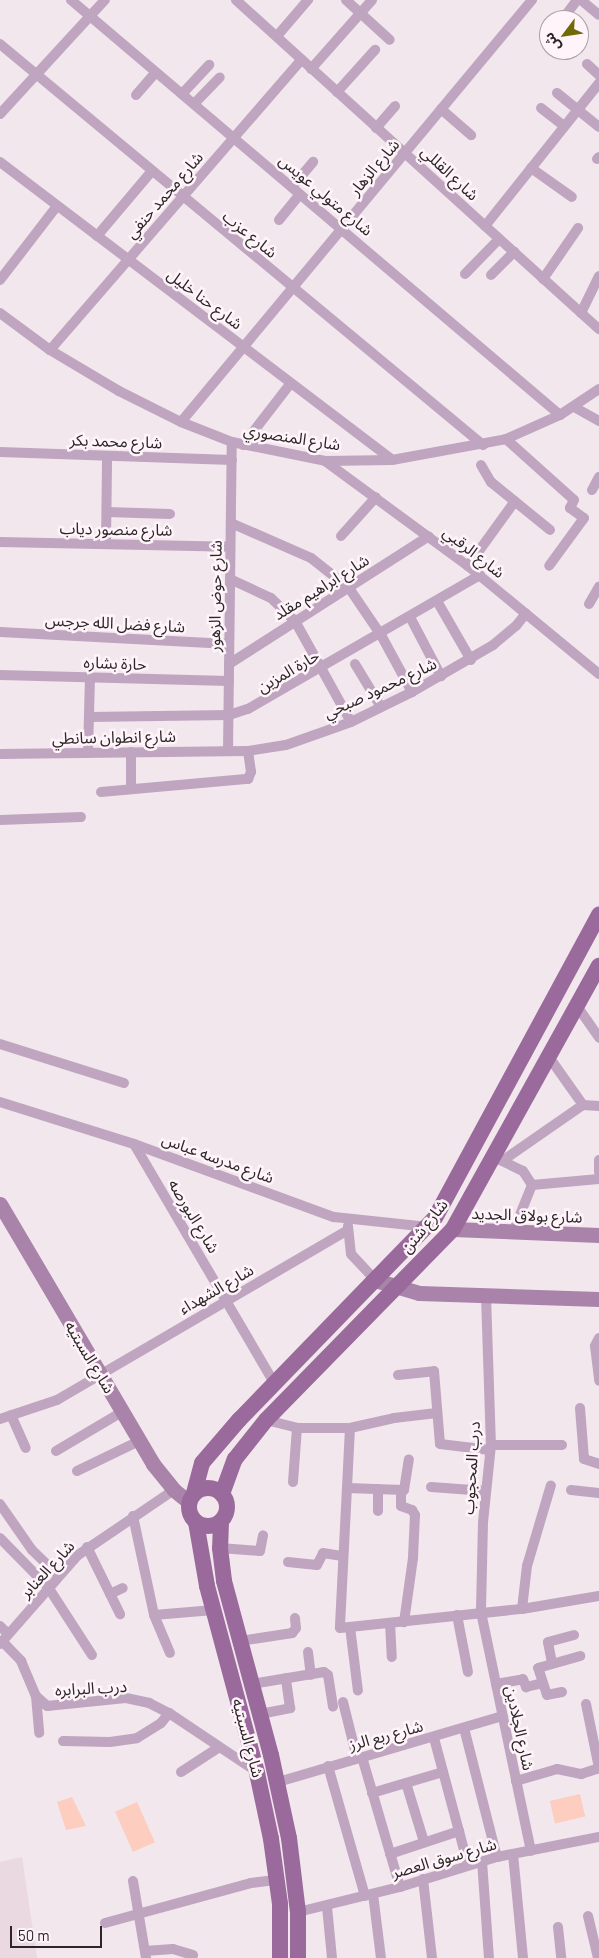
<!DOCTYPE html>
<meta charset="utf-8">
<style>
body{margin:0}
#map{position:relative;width:599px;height:1958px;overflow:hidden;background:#f2e7ec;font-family:Barlow,"Noto Sans Arabic",sans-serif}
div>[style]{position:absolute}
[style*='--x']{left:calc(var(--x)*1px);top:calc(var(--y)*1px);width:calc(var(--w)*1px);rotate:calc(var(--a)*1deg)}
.built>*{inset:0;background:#ebd9e1}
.green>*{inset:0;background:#fdcdbf;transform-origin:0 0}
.street>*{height:10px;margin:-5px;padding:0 5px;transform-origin:5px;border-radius:5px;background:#bfa5c0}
.secondary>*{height:15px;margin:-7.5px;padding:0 7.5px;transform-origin:7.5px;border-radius:7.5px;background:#a983aa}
.primary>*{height:16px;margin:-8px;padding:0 8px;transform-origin:8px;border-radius:8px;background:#996a9b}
.primary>.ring{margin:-8px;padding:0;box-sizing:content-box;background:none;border:16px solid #996a9b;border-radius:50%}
span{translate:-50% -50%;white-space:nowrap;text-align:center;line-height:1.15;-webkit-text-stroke:5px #fff4f9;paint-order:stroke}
.street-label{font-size:16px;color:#2b2729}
.north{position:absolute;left:539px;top:10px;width:50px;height:50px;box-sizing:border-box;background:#fff4f9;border:1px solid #aaa2a6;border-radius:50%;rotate:239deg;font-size:14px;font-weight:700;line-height:20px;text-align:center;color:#2b2729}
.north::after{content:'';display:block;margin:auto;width:18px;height:22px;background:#706a05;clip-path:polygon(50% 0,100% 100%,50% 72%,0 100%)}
.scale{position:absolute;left:10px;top:1926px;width:92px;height:22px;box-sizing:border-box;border:2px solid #2b2729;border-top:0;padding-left:6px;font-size:15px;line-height:18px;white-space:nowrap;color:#2b2729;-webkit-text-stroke:4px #fff4f9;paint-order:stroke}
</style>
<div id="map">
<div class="built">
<div style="clip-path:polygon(22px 1857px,37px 1958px,0 1958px,0 1862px)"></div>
</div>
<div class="green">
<div style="left:580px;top:1794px;width:23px;height:31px;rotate:77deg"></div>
<div style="clip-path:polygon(72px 1797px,86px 1826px,66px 1830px,57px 1802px)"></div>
<div style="left:137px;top:1802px;width:44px;height:24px;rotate:66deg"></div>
</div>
<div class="street">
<div style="--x:71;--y:0;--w:641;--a:40.32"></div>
<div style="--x:236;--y:0;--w:490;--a:42.2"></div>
<div style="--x:346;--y:0;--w:59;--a:42.3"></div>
<div style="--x:581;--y:0;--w:23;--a:40"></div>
<div style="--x:562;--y:20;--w:25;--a:-53"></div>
<div style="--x:277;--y:36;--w:48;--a:-49.3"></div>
<div style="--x:0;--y:44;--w:628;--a:39.7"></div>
<div style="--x:587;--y:64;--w:16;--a:43"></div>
<div style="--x:311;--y:69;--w:92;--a:-48.5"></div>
<div style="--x:337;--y:92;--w:57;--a:-47.9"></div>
<div style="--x:557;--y:93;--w:54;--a:39"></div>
<div style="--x:182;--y:94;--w:40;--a:-47"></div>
<div style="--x:136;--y:95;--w:30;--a:-49"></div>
<div style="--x:194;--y:104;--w:37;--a:-46"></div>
<div style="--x:541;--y:108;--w:29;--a:38"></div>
<div style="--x:441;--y:109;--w:40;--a:41"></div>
<div style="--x:0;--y:114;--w:155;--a:-47.4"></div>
<div style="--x:376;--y:128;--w:29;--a:-49"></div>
<div style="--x:597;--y:159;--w:3;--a:-45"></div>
<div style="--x:0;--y:162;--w:492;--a:37.2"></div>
<div style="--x:531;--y:168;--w:50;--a:35.3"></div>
<div style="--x:292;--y:187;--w:33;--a:-50"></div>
<div style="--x:279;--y:220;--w:33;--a:-51"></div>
<div style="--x:485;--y:226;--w:183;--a:-51.4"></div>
<div style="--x:97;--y:236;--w:84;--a:-49.8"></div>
<div style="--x:465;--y:274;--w:49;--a:-45.8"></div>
<div style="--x:491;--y:275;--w:33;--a:-45"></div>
<div style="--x:543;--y:279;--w:62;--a:-55.5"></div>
<div style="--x:0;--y:280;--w:93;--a:-52.4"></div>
<div style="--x:0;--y:313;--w:62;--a:36.5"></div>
<div style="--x:50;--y:350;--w:80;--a:30.7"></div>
<div style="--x:119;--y:391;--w:69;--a:26.6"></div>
<div style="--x:181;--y:422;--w:55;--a:21.4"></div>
<div style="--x:232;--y:442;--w:95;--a:11.5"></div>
<div style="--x:325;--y:461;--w:67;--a:-0.9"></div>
<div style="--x:392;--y:460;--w:116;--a:-10.4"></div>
<div style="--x:506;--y:439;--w:59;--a:-24"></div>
<div style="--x:560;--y:415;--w:47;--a:-33.7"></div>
<div style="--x:581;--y:313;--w:41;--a:-64.1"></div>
<div style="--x:50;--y:350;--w:384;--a:-49.1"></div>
<div style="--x:574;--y:407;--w:29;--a:29"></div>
<div style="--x:181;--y:422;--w:549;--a:-50.25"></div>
<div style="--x:506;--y:439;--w:91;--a:41.9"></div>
<div style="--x:574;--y:500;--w:9;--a:117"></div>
<div style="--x:570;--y:508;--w:17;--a:36"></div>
<div style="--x:584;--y:518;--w:59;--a:126.1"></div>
<div style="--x:243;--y:445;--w:78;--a:-52.3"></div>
<div style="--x:0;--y:452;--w:232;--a:2"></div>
<div style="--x:325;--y:461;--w:177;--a:36.3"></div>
<div style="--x:468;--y:566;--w:170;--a:39.5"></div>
<div style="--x:481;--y:465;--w:20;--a:60"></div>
<div style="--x:491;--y:482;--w:76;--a:39.1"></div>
<div style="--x:592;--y:490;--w:15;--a:-62"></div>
<div style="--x:107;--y:512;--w:63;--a:1.8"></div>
<div style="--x:231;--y:523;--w:87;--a:23.6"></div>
<div style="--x:311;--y:558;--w:48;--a:38.3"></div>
<div style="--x:349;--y:588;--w:57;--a:55.8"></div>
<div style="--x:381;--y:635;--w:65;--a:61.5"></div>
<div style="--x:341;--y:536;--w:52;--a:-48.1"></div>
<div style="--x:0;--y:542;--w:230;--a:1.2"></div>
<div style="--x:106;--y:544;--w:88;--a:-89.3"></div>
<div style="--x:468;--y:566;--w:80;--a:-54.1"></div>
<div style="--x:230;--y:579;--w:45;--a:24.9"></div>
<div style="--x:271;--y:598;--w:33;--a:44"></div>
<div style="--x:295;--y:621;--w:115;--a:61"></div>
<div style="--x:437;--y:601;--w:68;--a:60"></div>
<div style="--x:589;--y:604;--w:20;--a:-60"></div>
<div style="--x:410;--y:617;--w:67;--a:62.3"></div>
<div style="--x:0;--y:632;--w:229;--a:3"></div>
<div style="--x:229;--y:664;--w:237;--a:-32.6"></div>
<div style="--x:355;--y:664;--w:50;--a:58.8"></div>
<div style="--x:0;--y:675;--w:229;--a:1.5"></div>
<div style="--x:89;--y:717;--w:140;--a:-0.8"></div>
<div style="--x:229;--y:715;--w:20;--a:-18"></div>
<div style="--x:248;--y:709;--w:268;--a:-30"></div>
<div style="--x:228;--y:751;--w:309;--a:-89.3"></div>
<div style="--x:131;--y:752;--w:37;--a:90"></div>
<div style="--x:88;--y:753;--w:76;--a:-88.5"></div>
<div style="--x:0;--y:754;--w:248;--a:-0.7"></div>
<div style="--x:248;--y:751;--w:38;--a:-9"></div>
<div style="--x:286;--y:745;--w:69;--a:-19.5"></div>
<div style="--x:351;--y:722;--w:68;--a:-26.2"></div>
<div style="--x:412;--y:692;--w:94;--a:-30.1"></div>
<div style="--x:493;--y:645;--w:30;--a:-40"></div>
<div style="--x:516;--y:626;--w:16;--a:-52"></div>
<div style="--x:101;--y:792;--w:148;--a:-5.1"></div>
<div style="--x:248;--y:779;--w:8;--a:-67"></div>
<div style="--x:251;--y:772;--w:21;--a:-98"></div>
<div style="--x:0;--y:820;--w:81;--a:-2.1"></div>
<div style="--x:577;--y:1006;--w:39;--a:55"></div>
<div style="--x:0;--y:1044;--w:130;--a:17.5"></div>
<div style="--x:549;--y:1057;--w:59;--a:54.7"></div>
<div style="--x:583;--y:1105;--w:16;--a:4"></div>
<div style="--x:0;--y:1102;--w:140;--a:17.4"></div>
<div style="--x:134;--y:1144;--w:213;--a:20.1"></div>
<div style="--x:334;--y:1217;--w:95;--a:6.1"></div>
<div style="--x:134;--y:1144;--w:275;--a:59.6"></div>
<div style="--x:494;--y:1157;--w:32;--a:26"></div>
<div style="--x:523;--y:1171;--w:17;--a:57"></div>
<div style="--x:532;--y:1185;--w:51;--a:112"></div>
<div style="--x:599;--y:1160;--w:12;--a:90"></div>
<div style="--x:502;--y:1161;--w:98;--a:-34.7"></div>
<div style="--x:532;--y:1185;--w:67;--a:-5.1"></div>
<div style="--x:348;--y:1226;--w:28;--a:84"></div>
<div style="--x:351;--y:1254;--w:35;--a:47"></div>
<div style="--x:486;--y:1296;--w:149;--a:88.1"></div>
<div style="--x:491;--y:1445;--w:77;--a:95.9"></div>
<div style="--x:483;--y:1522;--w:90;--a:91.3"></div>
<div style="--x:481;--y:1612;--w:244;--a:78.2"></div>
<div style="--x:599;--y:1338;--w:9;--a:117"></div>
<div style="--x:595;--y:1346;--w:35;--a:83"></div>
<div style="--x:398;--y:1375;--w:36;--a:-6"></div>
<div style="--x:434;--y:1371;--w:73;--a:85.3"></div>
<div style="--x:440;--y:1444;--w:50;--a:6.8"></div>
<div style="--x:580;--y:1408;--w:51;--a:85.5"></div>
<div style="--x:584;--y:1459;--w:16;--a:18"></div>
<div style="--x:11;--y:1415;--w:36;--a:66"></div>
<div style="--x:0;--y:1419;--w:60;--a:-18.4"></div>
<div style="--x:57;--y:1400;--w:337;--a:-30.3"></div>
<div style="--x:266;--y:1420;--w:32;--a:14"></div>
<div style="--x:297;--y:1428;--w:53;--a:0"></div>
<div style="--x:350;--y:1428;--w:45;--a:-12.8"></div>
<div style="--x:394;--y:1418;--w:43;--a:-6.6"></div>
<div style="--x:350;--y:1428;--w:200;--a:92.9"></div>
<div style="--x:340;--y:1628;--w:183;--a:-6"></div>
<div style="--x:522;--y:1609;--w:78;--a:-9.6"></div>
<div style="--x:491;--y:1445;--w:71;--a:0"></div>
<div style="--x:56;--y:1451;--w:77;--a:-30.6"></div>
<div style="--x:77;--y:1471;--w:69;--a:-25.8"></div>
<div style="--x:293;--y:1482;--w:54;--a:-85.8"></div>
<div style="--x:431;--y:1487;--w:55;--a:4.2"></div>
<div style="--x:347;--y:1488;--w:57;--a:2"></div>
<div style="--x:404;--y:1490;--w:31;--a:-81"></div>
<div style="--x:571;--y:1490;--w:28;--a:6"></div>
<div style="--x:401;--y:1491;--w:15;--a:90"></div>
<div style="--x:401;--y:1506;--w:12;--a:20"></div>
<div style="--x:412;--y:1510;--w:6;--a:59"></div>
<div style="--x:415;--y:1515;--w:43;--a:92.7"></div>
<div style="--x:413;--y:1558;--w:65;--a:98"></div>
<div style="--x:0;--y:1504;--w:56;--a:55.2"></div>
<div style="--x:32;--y:1550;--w:36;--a:44"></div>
<div style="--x:378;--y:1511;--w:22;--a:-90"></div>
<div style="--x:133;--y:1516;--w:101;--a:78"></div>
<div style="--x:154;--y:1615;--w:41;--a:67.2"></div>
<div style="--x:0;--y:1538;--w:69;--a:45.6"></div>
<div style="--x:48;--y:1587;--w:81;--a:57.1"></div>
<div style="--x:87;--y:1547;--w:75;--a:63.8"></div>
<div style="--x:220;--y:1548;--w:40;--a:4.3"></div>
<div style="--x:260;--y:1551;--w:16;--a:-79"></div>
<div style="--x:288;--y:1562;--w:29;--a:6"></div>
<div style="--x:317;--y:1565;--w:13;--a:-63"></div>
<div style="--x:323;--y:1553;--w:20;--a:9"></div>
<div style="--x:110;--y:1594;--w:14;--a:-25"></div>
<div style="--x:522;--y:1609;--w:43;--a:-83.4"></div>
<div style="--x:527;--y:1566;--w:84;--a:-73.5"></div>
<div style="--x:154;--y:1615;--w:60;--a:-4.8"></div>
<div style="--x:457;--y:1615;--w:58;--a:79.1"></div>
<div style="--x:390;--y:1623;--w:34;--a:87"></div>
<div style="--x:0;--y:1626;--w:11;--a:45"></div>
<div style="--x:350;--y:1627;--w:64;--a:82.9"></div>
<div style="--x:2;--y:1641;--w:28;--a:46"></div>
<div style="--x:21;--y:1661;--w:38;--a:67"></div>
<div style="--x:36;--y:1696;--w:15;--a:42"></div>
<div style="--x:47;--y:1706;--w:79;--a:-5.8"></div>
<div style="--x:126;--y:1698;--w:24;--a:12"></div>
<div style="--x:149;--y:1703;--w:22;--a:27"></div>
<div style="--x:169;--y:1713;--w:106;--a:33.8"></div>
<div style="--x:240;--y:1641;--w:53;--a:-8.7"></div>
<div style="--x:292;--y:1633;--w:6;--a:-51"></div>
<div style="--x:296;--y:1628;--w:10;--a:-96"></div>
<div style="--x:0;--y:1644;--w:118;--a:-48.8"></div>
<div style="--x:78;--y:1555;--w:116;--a:-34.1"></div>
<div style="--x:308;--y:1652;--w:23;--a:83"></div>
<div style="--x:552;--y:1663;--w:21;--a:-101"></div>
<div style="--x:548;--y:1642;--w:27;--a:-15"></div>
<div style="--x:252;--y:1684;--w:73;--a:-9.5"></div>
<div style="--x:324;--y:1672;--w:5;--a:37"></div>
<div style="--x:328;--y:1675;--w:32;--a:81"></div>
<div style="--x:496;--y:1684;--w:27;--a:-10"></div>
<div style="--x:523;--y:1679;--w:9;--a:69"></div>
<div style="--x:526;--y:1687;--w:17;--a:-13"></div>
<div style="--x:562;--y:1692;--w:15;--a:169"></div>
<div style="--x:547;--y:1695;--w:28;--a:-108"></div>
<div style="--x:538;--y:1668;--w:44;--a:-15.9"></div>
<div style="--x:36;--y:1696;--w:37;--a:85"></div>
<div style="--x:343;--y:1702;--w:58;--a:76"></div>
<div style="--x:586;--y:1704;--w:65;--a:78.5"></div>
<div style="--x:260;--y:1714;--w:31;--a:-11"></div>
<div style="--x:290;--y:1708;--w:30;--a:-98"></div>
<div style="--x:464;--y:1728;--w:133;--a:75.7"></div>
<div style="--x:434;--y:1738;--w:131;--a:75"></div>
<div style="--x:63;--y:1741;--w:47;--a:1.2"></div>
<div style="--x:110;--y:1742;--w:27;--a:-8"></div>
<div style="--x:137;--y:1738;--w:28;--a:-32"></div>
<div style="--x:161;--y:1723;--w:13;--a:-51"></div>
<div style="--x:362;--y:1757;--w:135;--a:73.7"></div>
<div style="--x:328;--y:1766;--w:135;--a:74.1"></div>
<div style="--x:181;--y:1772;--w:44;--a:-33"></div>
<div style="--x:516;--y:1781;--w:43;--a:-16.3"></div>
<div style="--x:557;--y:1769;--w:25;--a:12"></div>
<div style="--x:581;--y:1774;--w:19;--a:-18"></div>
<div style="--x:278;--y:1782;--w:234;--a:-16.4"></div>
<div style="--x:406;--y:1783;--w:62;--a:73"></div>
<div style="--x:372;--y:1793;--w:74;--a:-16.5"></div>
<div style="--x:390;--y:1854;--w:73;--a:-18.4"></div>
<div style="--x:513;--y:1854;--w:104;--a:84.5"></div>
<div style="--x:482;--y:1861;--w:97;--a:85.9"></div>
<div style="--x:423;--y:1879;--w:80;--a:83.5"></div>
<div style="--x:133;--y:1881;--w:78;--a:80.4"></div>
<div style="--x:373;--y:1894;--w:64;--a:82.9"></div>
<div style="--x:327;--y:1907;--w:51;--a:84.4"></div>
<div style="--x:298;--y:1912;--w:105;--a:-13.8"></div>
<div style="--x:400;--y:1887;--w:102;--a:-17.2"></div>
<div style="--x:497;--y:1857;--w:104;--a:-11.1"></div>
<div style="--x:588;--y:1916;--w:43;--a:76.6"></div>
<div style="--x:105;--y:1923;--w:151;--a:-15.3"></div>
<div style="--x:251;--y:1883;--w:26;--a:-7"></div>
<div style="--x:558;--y:1927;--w:31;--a:84"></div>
<div style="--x:145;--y:1951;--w:28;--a:-4"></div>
<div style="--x:173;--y:1949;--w:21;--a:17"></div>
</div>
<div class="secondary">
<div style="--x:0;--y:1204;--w:302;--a:59.5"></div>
<div style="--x:153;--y:1464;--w:33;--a:51"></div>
<div style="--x:174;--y:1490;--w:19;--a:39"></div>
<div style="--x:453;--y:1229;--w:146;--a:2.4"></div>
<div style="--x:375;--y:1280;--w:46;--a:16.5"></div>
<div style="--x:419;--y:1293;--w:180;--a:1.9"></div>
</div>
<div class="primary">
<div class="ring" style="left:189px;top:1488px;width:22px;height:22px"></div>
<div style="--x:194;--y:1493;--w:31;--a:-75"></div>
<div style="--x:202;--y:1463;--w:57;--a:-49.3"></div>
<div style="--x:239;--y:1420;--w:281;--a:-45.9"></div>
<div style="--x:435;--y:1218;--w:345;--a:-61.6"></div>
<div style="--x:222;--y:1494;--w:37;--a:-70"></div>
<div style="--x:235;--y:1459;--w:50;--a:-51.5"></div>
<div style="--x:266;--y:1420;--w:267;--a:-45.6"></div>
<div style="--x:453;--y:1229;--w:301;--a:-61"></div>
<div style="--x:196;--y:1522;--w:65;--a:80.2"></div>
<div style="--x:207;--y:1586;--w:194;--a:75"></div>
<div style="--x:257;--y:1773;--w:67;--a:78"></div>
<div style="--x:271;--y:1839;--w:66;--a:82.1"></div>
<div style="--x:280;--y:1904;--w:54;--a:90"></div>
<div style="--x:221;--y:1522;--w:26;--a:92"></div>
<div style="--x:220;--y:1548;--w:33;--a:83"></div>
<div style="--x:224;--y:1581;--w:180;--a:74.9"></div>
<div style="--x:271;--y:1755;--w:85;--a:77.8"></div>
<div style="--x:289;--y:1838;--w:75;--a:83.1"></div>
<div style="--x:298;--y:1912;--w:46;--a:90"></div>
</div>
<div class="street-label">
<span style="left:374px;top:167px;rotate:-50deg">شارع الزهار</span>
<span style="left:450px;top:173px;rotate:43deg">شارع القللي</span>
<span style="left:164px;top:195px;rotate:-49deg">شارع محمد حنفي</span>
<span style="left:326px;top:195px;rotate:40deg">شارع متولي عويس</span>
<span style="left:250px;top:234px;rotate:39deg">شارع عزب</span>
<span style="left:205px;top:299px;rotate:37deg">شارع حنا خليل</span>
<span style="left:292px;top:437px;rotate:9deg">شارع المنصوري</span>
<span style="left:116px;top:441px;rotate:2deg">شارع محمد بكر</span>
<span style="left:116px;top:529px;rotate:1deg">شارع منصور دياب</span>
<span style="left:474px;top:552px;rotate:38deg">شارع الرقبي</span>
<span style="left:321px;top:587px;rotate:-32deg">شارع ابراهيم مقلد</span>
<span style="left:215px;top:596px;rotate:-89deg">شارع حوض الزهور</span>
<span style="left:115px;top:623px;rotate:3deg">شارع فضل الله جرجس</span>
<span style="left:115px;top:663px;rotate:2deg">حارة بشاره</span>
<span style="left:288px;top:671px;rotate:-30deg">حارة المزين</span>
<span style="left:380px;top:688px;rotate:-25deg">شارع محمود صبحي</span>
<span style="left:114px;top:737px;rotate:-1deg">شارع انطوان سانطي</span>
<span style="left:218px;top:1158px;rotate:20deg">شارع مدرسه عباس</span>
<span style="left:527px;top:1215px;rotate:2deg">شارع بولاق الجديد</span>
<span style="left:194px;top:1216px;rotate:59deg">شارع البورصه</span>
<span style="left:424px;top:1226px;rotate:-51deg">شارع شنن</span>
<span style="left:216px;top:1289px;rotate:-30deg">شارع الشهداء</span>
<span style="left:90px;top:1357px;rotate:59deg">شارع السبتيه</span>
<span style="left:471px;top:1468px;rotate:-86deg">درب المحجوب</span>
<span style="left:47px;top:1569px;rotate:-47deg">شارع العنابر</span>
<span style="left:91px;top:1688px;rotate:-3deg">درب البرابره</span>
<span style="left:520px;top:1728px;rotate:78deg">شارع الجلادين</span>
<span style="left:386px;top:1735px;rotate:-15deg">شارع ربع الرز</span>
<span style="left:248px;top:1738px;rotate:75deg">شارع السبتيه</span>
<span style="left:444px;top:1858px;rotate:-16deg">شارع سوق العصر</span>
</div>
<div class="north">ش</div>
<div class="scale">50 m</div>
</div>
